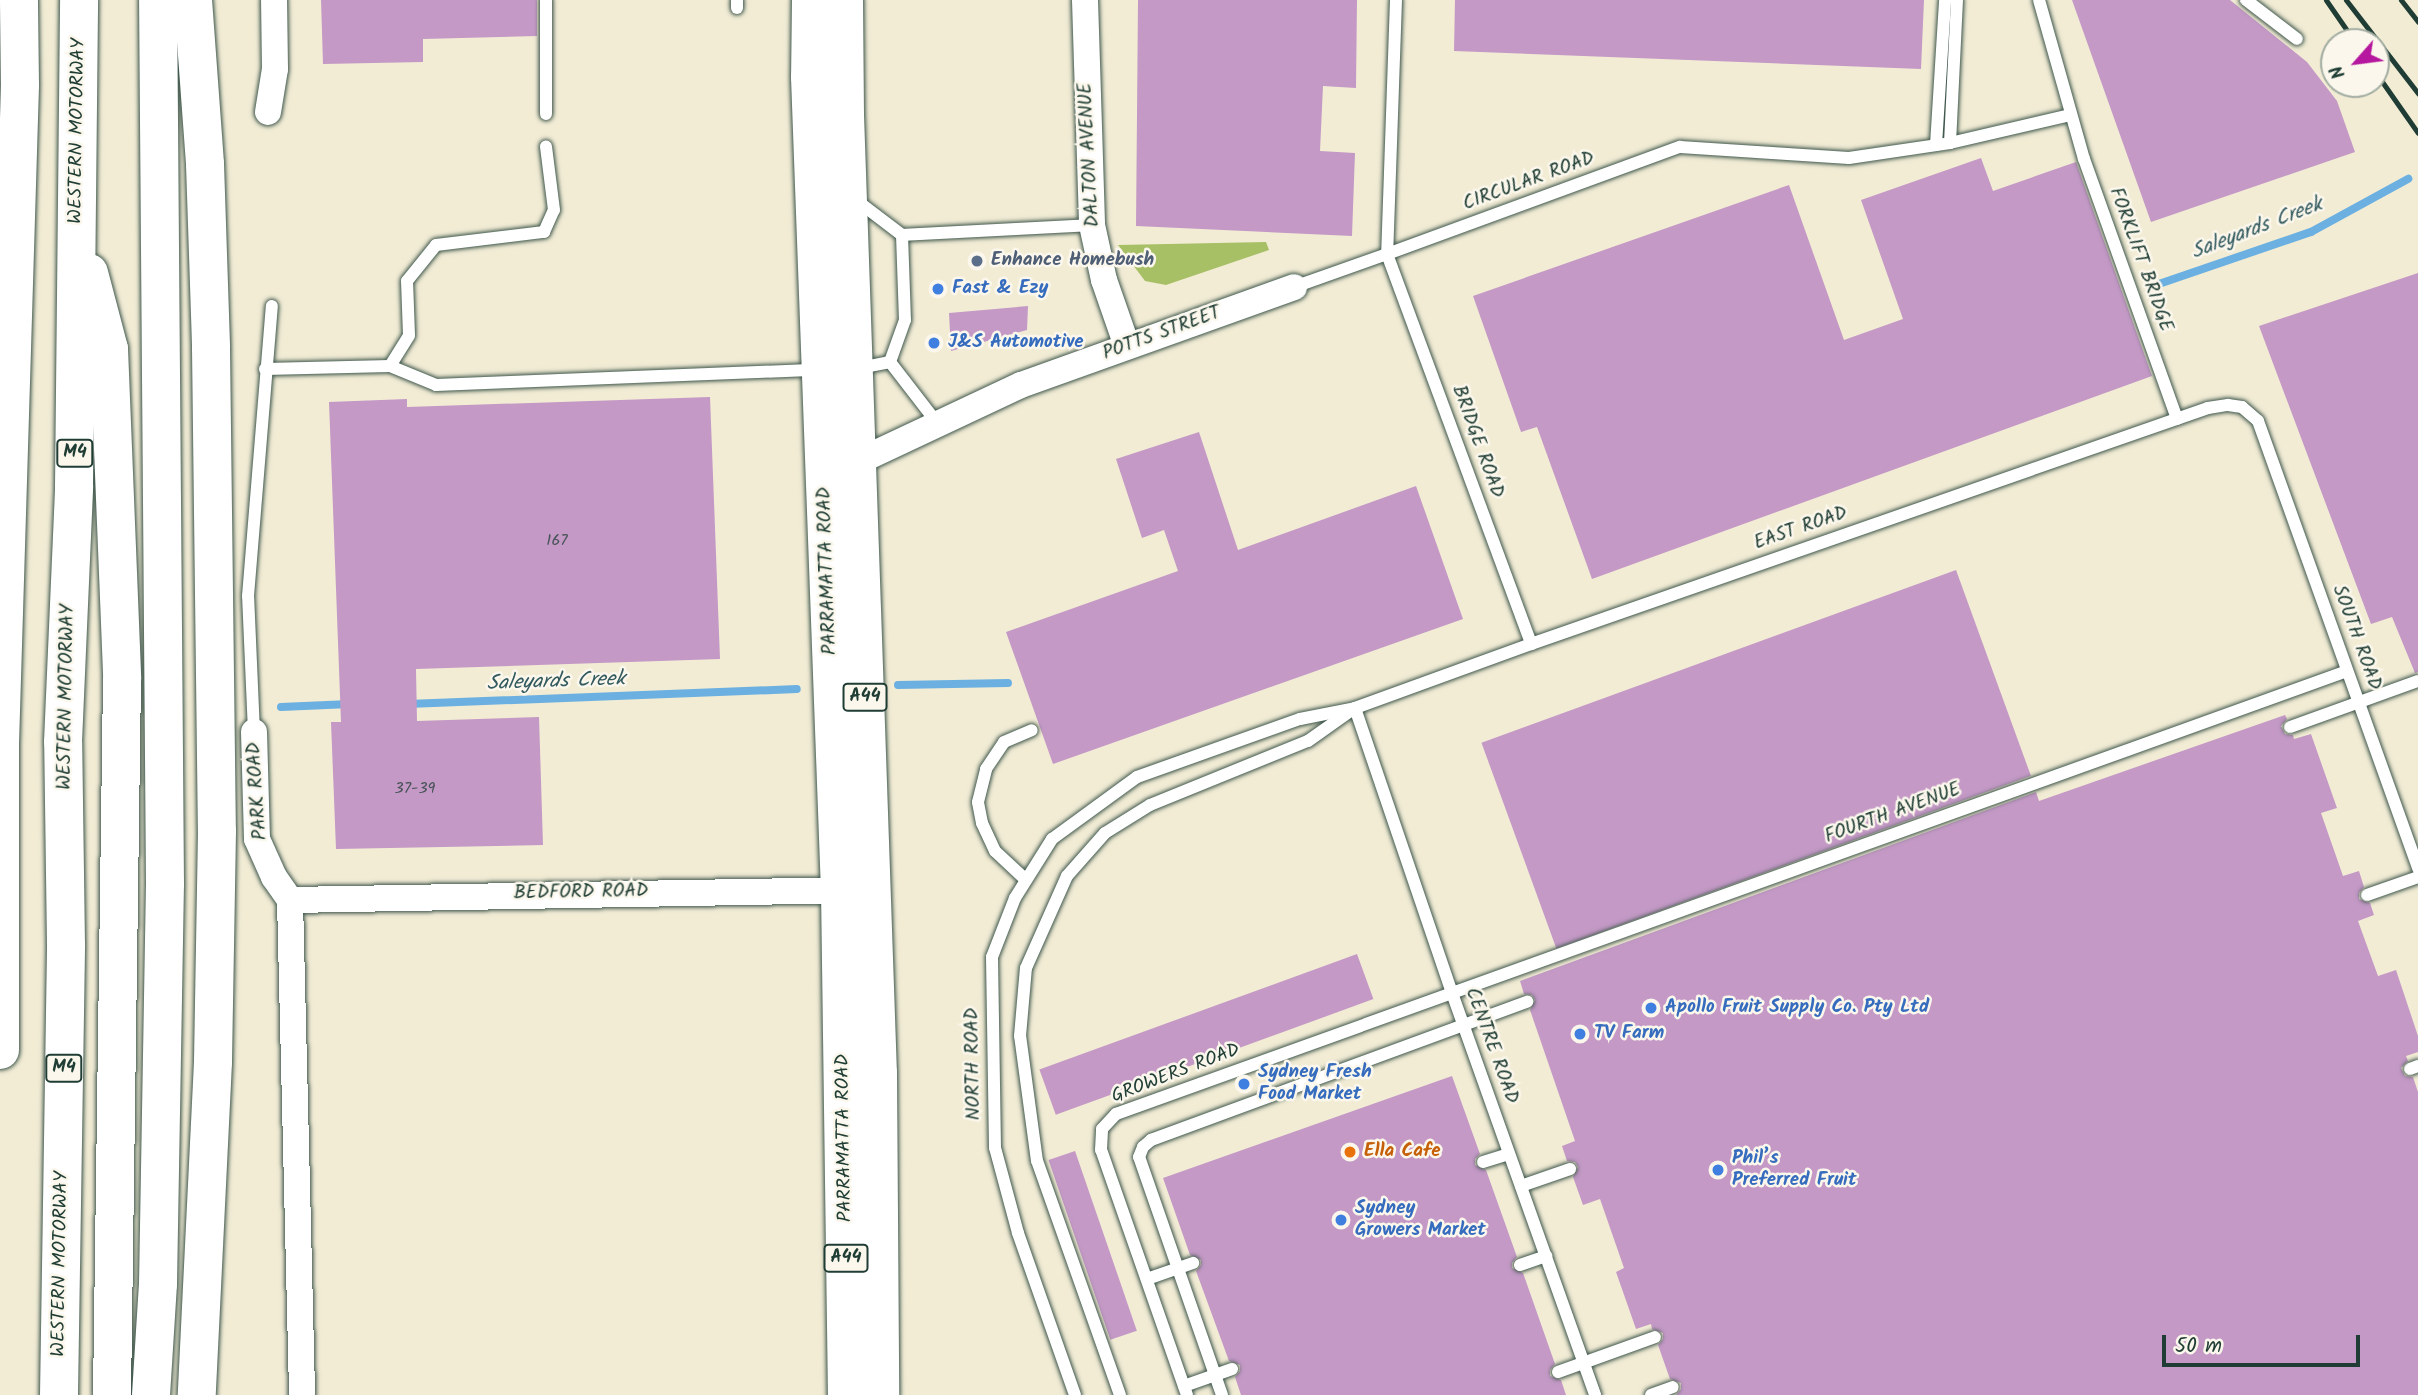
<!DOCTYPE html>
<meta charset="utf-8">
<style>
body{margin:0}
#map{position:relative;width:2418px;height:1395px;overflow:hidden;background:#f2ecd5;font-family:Kalam,sans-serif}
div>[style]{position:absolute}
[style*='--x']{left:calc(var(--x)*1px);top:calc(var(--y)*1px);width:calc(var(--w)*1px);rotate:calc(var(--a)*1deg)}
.green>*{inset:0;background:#a7c066}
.stream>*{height:8px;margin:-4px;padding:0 4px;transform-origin:4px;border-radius:4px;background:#6bb0e1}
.building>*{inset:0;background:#c499c6;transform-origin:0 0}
.roads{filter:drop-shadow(0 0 2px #3f574c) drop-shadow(0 0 2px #3f574c)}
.service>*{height:12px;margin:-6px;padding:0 6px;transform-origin:6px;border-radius:6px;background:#fff}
.minor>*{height:26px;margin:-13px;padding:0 13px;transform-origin:13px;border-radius:13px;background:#fff}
.trunk>*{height:38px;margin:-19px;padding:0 19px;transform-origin:19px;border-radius:19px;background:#fff}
.motorway>*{height:38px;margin:-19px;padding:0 19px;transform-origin:19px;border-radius:19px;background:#fff}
.rail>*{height:5px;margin:-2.5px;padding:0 2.5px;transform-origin:2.5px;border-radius:2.5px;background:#1f3d34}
.dots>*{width:19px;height:19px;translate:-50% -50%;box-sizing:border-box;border:4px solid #fbf7ec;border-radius:50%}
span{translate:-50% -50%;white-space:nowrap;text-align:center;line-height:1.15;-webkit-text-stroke:5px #fbf7ec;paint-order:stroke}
.number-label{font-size:16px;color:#485458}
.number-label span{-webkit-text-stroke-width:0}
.shield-label span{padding:2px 5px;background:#fbf7ec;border:2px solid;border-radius:5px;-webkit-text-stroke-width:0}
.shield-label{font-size:18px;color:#1f3d34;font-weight:700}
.street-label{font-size:19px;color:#1f3d34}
.service-label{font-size:19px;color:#4e5e75;font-weight:700}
.left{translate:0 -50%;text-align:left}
.shop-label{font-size:19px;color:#366cbe;font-weight:700}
.food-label{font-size:19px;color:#c56008;font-weight:700}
.water-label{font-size:21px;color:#325a5f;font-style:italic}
.north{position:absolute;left:2320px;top:28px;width:70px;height:70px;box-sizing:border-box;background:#fbf7ec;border:2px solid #a3ada2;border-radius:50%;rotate:242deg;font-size:19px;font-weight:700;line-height:28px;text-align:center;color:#1f3d34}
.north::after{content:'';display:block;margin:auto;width:24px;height:32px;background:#b5179e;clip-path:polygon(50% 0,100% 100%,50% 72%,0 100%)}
.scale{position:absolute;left:2162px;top:1335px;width:198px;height:32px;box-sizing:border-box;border:4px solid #1f3d34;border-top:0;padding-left:9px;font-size:21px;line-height:24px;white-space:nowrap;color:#1f3d34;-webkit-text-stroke:5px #fbf7ec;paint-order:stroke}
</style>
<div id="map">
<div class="green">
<div style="clip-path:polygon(1266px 242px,1269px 250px,1166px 285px,1145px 281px,1118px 245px)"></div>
</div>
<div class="stream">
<div style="--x:2153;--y:286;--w:167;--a:-18.9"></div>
<div style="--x:2311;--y:232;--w:111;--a:-28.7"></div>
<div style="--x:898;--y:685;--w:110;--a:-1"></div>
<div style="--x:408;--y:704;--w:389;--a:-2.2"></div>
<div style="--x:281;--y:707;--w:69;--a:-2.5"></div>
</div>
<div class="building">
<div style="clip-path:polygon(321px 0,537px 0,537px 36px,423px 39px,423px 62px,323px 64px)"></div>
<div style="clip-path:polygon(1138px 0,1357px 0,1356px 88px,1323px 86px,1320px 151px,1355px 153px,1352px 236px,1136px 226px)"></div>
<div style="clip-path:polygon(1455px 0,1924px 0,1921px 69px,1454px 51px)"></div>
<div style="clip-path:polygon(2072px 0,2230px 0,2307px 62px,2337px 101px,2355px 152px,2151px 222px)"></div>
<div style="clip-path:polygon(1981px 158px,1993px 191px,2076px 162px,2152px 376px,1592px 579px,1537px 427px,1521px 432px,1473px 296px,1789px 185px,1844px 340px,1903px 319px,1861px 200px)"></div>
<div style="clip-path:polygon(2418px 273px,2418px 672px,2415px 673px,2392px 617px,2371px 624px,2259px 326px)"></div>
<div style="clip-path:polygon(1028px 306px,1027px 330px,951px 351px,949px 313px)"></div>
<div style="clip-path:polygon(710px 397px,720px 659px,416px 669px,417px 721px,539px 717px,543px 845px,336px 849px,331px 722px,341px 722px,329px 402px,407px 399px,407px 407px)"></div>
<div style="clip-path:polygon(1199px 432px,1238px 550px,1416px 486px,1463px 619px,1053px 764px,1006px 632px,1178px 571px,1164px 530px,1142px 538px,1116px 459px)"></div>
<div style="left:1956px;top:570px;width:219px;height:505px;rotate:70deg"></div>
<div style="clip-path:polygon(2285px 715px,2287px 719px,2281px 726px,2285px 734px,2293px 735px,2294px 739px,2311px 734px,2337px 808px,2321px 813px,2343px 876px,2359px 871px,2364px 887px,2359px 893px,2359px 899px,2370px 903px,2374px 915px,2358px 921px,2378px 976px,2396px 970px,2418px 1036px,2418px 1052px,2406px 1056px,2408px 1061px,2401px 1068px,2405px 1076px,2413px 1077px,2418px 1092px,2418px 1395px,1676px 1395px,1681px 1389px,1681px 1383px,1670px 1379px,1658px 1345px,1663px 1339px,1663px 1333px,1652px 1329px,1651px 1324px,1636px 1329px,1616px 1272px,1624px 1268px,1600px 1199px,1583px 1205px,1573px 1177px,1578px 1167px,1575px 1162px,1567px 1161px,1562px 1146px,1575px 1141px,1530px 1010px,1535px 1000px,1532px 995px,1524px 994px,1520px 981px,2036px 792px,2039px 801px)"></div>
<div style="left:1357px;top:954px;width:48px;height:338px;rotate:70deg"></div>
<div style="clip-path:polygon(1452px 1076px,1480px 1154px,1475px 1159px,1475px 1165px,1486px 1170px,1517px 1257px,1512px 1263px,1512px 1268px,1523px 1273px,1555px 1364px,1550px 1370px,1550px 1376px,1561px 1380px,1566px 1395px,1241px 1395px,1235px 1377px,1240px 1371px,1240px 1365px,1229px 1361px,1196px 1271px,1201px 1265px,1201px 1260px,1190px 1255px,1163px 1178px)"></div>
<div style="left:1075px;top:1151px;width:190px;height:28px;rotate:71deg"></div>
</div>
<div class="roads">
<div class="service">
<div style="--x:546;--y:0;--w:114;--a:90"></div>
<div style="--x:737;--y:0;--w:8;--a:90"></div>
<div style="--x:1396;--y:0;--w:254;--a:92"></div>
<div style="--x:1387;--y:254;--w:312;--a:-20.1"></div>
<div style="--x:1680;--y:147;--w:169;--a:3.7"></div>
<div style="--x:1849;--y:158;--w:102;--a:-8.4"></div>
<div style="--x:1950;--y:143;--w:123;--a:-13.1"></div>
<div style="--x:2039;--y:0;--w:165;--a:74.2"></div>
<div style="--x:2084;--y:159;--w:276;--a:70.3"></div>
<div style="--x:2246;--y:0;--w:64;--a:37.4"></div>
<div style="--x:1950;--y:143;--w:143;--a:-87.2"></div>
<div style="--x:1936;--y:145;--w:145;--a:-86.4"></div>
<div style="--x:856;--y:200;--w:58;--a:37.3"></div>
<div style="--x:902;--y:235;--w:85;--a:88"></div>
<div style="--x:905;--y:320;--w:45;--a:109.7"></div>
<div style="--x:890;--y:362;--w:33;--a:169"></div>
<div style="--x:902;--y:235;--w:190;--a:-3"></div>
<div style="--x:1294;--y:287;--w:99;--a:-19.5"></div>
<div style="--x:1387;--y:254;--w:416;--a:69.7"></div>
<div style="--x:890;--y:362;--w:78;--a:52.3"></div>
<div style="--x:390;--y:366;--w:36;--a:-58"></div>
<div style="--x:409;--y:335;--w:54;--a:-92.1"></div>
<div style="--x:407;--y:281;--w:46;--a:-51.1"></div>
<div style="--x:436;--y:245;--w:109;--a:-6.9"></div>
<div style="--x:544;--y:232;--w:24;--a:-66"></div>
<div style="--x:554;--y:210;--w:64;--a:-97.2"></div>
<div style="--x:265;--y:369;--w:125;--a:-1.4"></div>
<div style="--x:390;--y:366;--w:50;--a:22.4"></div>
<div style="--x:436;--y:385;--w:380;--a:-2.3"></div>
<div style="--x:1355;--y:708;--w:301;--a:71.2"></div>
<div style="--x:1452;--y:993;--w:427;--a:70.4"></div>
<div style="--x:2290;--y:727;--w:136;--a:-19.8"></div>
<div style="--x:254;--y:732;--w:136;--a:-92.5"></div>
<div style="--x:248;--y:596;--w:291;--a:-85.3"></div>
<div style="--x:1026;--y:880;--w:42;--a:-136.9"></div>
<div style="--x:995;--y:851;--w:31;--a:-115"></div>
<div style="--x:982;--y:823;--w:21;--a:-101"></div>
<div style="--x:978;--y:802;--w:34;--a:-76"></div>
<div style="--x:986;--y:769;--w:32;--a:-56"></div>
<div style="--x:1004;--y:742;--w:30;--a:-23"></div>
<div style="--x:2367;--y:895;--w:54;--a:-19.4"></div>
<div style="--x:2410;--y:1069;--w:9;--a:-21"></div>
<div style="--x:1483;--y:1162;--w:27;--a:-17"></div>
<div style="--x:1521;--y:1186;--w:52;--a:-19.1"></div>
<div style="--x:1520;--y:1265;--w:28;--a:-19"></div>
<div style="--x:1147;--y:1279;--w:49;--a:-19.2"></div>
<div style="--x:1558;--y:1372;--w:103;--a:-19.8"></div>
<div style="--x:1184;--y:1386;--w:51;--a:-19.5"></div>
<div style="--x:1075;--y:1395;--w:172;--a:-109.4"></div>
<div style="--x:1018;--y:1233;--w:88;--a:-105.1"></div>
<div style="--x:995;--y:1148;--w:191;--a:-90.9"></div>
<div style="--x:992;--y:957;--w:63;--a:-68.7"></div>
<div style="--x:1015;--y:898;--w:70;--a:-57.9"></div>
<div style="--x:1052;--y:839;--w:105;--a:-36.1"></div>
<div style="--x:1137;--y:777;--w:173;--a:-19.6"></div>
<div style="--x:1300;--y:719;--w:56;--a:-11.3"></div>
<div style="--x:1355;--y:708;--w:187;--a:-20"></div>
<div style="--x:1531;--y:644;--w:717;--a:-19.22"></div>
<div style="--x:2208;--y:408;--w:20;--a:-9"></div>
<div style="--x:2228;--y:405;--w:14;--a:8"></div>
<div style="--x:2242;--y:407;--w:21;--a:41"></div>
<div style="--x:2258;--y:421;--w:476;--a:70.3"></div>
<div style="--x:1120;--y:1395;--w:248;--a:-109.5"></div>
<div style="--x:1037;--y:1161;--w:126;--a:-97.7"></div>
<div style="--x:1020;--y:1036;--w:68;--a:-85"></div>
<div style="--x:1026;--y:968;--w:101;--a:-66"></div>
<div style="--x:1067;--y:876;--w:57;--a:-48.5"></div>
<div style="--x:1105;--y:833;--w:53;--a:-31.9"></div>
<div style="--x:1150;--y:805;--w:170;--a:-22.1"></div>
<div style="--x:1308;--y:741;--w:50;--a:-35.3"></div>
<div style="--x:1187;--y:1395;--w:260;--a:-109.3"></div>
<div style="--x:1101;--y:1150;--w:21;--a:-87"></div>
<div style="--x:1102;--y:1129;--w:21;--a:-47"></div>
<div style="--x:1116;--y:1114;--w:1308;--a:-19.79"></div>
<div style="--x:1222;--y:1395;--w:252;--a:-109.2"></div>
<div style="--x:1139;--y:1157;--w:11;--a:-68"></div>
<div style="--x:1143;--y:1147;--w:11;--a:-41"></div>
<div style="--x:1151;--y:1140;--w:401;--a:-20.2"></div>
<div style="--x:1651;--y:1395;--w:23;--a:-20"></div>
</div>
<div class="minor">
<div style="--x:1085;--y:0;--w:225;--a:88.2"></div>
<div style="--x:1092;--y:225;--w:56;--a:77.7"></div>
<div style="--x:1104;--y:280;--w:70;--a:70.8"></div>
<div style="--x:268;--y:112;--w:44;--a:-80.8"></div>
<div style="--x:275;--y:69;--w:69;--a:-90.8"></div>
<div style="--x:843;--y:463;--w:14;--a:-4"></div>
<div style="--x:857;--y:462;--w:181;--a:-25.2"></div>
<div style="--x:1021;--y:385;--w:290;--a:-19.7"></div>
<div style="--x:254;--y:732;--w:107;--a:88.4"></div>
<div style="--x:257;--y:839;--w:42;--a:65.9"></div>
<div style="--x:274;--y:877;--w:28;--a:55"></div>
<div style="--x:290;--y:900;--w:495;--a:88.6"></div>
<div style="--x:290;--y:900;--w:565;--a:-1.01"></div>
</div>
<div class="trunk">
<div style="--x:811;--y:0;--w:77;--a:90.7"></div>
<div style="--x:810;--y:77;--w:814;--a:87.89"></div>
<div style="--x:840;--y:890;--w:505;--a:89.21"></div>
<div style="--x:844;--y:0;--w:115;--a:89.5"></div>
<div style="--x:845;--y:115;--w:959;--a:88.03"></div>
<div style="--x:878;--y:1073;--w:322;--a:89.6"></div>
</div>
<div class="motorway">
<div style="--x:193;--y:0;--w:164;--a:85.8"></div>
<div style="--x:205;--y:164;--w:184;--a:88.1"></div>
<div style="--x:211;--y:348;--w:483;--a:89.3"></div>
<div style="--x:217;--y:831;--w:231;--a:91"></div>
<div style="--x:213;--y:1062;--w:333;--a:92.8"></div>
<div style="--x:89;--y:273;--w:79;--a:75.3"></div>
<div style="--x:109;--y:349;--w:330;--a:87.7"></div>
<div style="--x:122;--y:679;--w:716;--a:90.8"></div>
<div style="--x:0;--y:1050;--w:306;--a:-90"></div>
<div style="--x:0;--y:744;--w:659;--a:-88.26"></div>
<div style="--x:20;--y:85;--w:85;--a:-90.7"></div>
<div style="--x:59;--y:1395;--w:450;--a:-89.1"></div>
<div style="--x:66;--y:945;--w:203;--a:-90.8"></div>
<div style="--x:63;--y:742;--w:256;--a:-87.5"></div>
<div style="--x:74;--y:486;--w:486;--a:-89.4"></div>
<div style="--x:151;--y:1395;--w:111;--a:-86.4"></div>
<div style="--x:158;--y:1284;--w:400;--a:-89"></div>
<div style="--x:165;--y:884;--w:884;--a:-90.45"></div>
</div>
</div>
<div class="rail">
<div style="--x:2326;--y:0;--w:51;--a:55.4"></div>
<div style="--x:2346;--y:0;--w:118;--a:52.3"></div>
<div style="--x:2401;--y:0;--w:28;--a:52"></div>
<div style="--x:2376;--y:73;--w:73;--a:55"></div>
</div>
<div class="dots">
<div style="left:977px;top:261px;background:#5c6f8a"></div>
<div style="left:938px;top:289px;background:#3f7fe0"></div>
<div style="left:934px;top:343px;background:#3f7fe0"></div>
<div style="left:1651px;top:1008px;background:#3f7fe0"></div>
<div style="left:1580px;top:1034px;background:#3f7fe0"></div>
<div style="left:1244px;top:1084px;background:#3f7fe0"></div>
<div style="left:1350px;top:1152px;background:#e8710a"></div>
<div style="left:1718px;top:1170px;background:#3f7fe0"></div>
<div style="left:1341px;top:1220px;background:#3f7fe0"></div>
</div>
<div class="number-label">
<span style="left:557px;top:541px">167</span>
<span style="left:415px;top:789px">37-39</span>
</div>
<div class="shield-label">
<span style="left:75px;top:453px">M4</span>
<span style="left:865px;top:697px">A44</span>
<span style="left:64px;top:1068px">M4</span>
<span style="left:846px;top:1258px">A44</span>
</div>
<div class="street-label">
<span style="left:78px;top:131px;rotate:-89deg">WESTERN MOTORWAY</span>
<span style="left:1090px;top:155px;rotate:-93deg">DALTON AVENUE</span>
<span style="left:1529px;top:182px;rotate:-20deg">CIRCULAR ROAD</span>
<span style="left:2140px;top:260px;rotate:70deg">FORKLIFT BRIDGE</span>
<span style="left:1162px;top:334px;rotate:-20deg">POTTS STREET</span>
<span style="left:1477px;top:442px;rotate:70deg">BRIDGE ROAD</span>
<span style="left:1801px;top:529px;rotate:-19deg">EAST ROAD</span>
<span style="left:828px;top:571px;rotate:-92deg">PARRAMATTA ROAD</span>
<span style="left:2356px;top:638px;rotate:70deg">SOUTH ROAD</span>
<span style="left:67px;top:697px;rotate:-89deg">WESTERN MOTORWAY</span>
<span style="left:258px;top:791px;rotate:-94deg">PARK ROAD</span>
<span style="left:1893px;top:814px;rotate:-20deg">FOURTH AVENUE</span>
<span style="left:581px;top:893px;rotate:-1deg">BEDFORD ROAD</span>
<span style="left:1491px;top:1046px;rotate:70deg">CENTRE ROAD</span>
<span style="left:974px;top:1064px;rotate:-91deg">NORTH ROAD</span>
<span style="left:1176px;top:1074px;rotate:-21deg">GROWERS ROAD</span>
<span style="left:845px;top:1138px;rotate:-91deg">PARRAMATTA ROAD</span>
<span style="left:61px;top:1264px;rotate:-89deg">WESTERN MOTORWAY</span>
</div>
<div class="service-label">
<span class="left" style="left:991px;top:261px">Enhance Homebush</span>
</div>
<div class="shop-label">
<span class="left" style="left:952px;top:289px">Fast &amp; Ezy</span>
<span class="left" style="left:948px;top:343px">J&amp;S Automotive</span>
<span class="left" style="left:1665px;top:1008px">Apollo Fruit Supply Co. Pty Ltd</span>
<span class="left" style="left:1594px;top:1034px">TV Farm</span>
<span class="left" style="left:1258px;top:1084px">Sydney Fresh<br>Food Market</span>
<span class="left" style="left:1732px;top:1170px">Phil’s<br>Preferred Fruit</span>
<span class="left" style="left:1355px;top:1220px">Sydney<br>Growers Market</span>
</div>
<div class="food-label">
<span class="left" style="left:1364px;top:1152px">Ella Cafe</span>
</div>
<div class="water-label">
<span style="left:2257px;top:229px;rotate:-21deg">Saleyards Creek</span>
<span style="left:556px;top:682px;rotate:-2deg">Saleyards Creek</span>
</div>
<div class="north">N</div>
<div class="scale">50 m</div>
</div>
